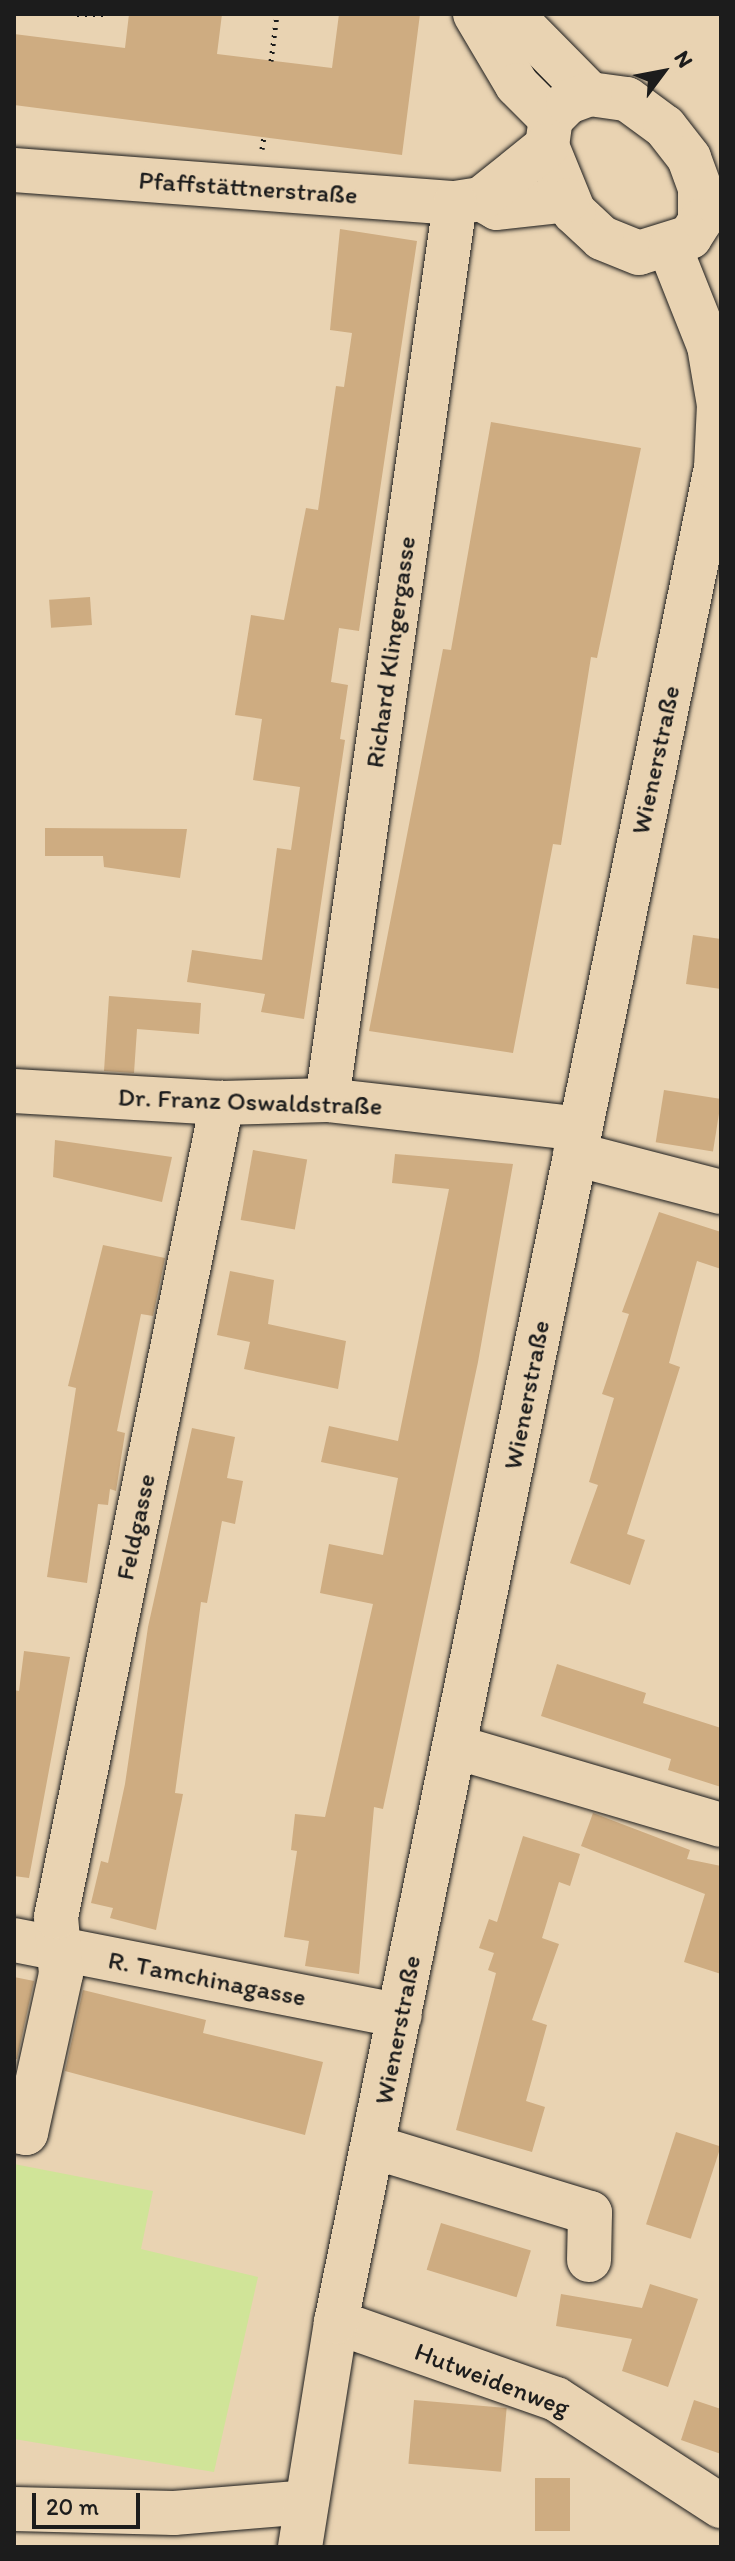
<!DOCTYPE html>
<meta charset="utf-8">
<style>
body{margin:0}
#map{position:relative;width:735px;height:2561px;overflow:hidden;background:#e9d3b2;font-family:Itim,sans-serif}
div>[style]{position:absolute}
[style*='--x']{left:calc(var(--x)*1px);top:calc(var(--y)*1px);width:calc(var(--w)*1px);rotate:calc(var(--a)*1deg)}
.green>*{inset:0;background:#d0e498}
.building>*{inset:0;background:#ceac81;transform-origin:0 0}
.path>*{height:5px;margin-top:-2.5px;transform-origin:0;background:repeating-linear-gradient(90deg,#1c1c1c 0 2px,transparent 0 8px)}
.roads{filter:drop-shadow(0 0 2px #1c1c1c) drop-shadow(0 0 2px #1c1c1c)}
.minor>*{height:44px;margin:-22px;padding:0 22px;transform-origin:22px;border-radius:22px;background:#e9d3b2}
span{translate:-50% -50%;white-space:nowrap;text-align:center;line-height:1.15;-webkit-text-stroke:6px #e9d3b2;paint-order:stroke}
.street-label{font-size:26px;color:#1c1c1c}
.frame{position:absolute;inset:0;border:16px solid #1c1c1c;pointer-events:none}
.north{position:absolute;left:623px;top:32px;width:80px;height:80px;-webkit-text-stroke:6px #e9d3b2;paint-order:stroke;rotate:58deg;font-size:22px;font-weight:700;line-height:32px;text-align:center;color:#1c1c1c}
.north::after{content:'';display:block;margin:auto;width:28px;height:36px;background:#1c1c1c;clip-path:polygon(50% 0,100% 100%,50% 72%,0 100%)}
.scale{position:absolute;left:32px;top:2493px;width:108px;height:36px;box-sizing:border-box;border:4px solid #1c1c1c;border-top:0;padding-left:10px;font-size:24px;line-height:28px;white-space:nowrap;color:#1c1c1c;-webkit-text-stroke:6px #e9d3b2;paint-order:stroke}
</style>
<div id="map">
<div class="green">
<div style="clip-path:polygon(14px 2164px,153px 2191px,141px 2249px,258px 2277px,214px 2472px,14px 2439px)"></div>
</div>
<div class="building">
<div style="clip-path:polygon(129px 14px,222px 14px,217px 54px,332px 68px,339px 14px,420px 14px,402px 155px,14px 105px,14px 34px,125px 48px)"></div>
<div style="clip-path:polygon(340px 229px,417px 241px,359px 631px,339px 628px,331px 682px,348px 685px,340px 739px,345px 740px,304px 1019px,261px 1012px,265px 994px,187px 982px,192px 950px,262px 960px,277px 848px,291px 850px,300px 787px,253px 780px,262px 719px,235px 715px,251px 615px,284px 620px,306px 508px,318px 510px,336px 386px,344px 387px,352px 333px,330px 330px)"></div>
<div style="clip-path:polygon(491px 422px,641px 448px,597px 658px,591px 657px,561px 845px,553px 844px,513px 1053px,369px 1031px,443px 649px,451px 650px)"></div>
<div style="left:90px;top:597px;width:28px;height:41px;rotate:86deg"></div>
<div style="clip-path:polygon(45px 828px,187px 829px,180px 878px,104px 867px,103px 856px,45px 856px)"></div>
<div style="clip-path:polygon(693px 935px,721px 939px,721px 989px,686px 984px)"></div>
<div style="clip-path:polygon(109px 996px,201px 1003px,199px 1034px,137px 1029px,134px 1073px,104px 1071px)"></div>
<div style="left:664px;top:1090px;width:58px;height:53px;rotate:9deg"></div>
<div style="clip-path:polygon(55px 1140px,172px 1157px,162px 1202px,53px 1177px)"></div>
<div style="left:253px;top:1150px;width:55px;height:71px;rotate:10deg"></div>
<div style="clip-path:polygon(395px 1154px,513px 1164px,478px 1362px,383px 1809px,374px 1807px,359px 1974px,305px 1966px,309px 1941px,284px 1937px,297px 1851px,291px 1850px,295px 1814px,325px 1817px,373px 1604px,320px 1593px,329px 1544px,383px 1555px,398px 1478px,321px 1462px,329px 1426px,398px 1441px,449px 1189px,392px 1183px)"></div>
<div style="clip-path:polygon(659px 1212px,721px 1232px,721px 1269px,697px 1261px,669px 1363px,680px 1367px,627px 1534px,645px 1540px,630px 1585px,570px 1563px,598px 1485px,589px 1482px,614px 1398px,602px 1394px,629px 1314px,622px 1312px)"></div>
<div style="clip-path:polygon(103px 1245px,165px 1258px,153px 1316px,141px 1314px,117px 1431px,125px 1433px,116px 1491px,110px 1489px,108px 1505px,98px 1504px,87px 1583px,47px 1577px,76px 1388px,68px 1386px)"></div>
<div style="clip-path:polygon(230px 1271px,274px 1280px,268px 1324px,346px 1341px,338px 1389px,244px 1369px,250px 1342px,217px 1335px)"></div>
<div style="clip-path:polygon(192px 1428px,235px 1437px,227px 1478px,243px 1481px,235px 1524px,222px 1521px,207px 1603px,201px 1602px,175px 1793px,183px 1794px,156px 1930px,110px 1918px,113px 1908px,91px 1903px,101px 1861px,108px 1863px,125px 1784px,148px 1627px)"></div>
<div style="clip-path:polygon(24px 1651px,70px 1657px,29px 1878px,14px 1876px,14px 1690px,19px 1691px)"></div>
<div style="clip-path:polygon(557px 1664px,646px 1693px,643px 1703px,721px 1728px,721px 1787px,668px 1770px,671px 1759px,541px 1716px)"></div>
<div style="clip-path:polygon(593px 1813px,690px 1850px,687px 1859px,721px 1866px,721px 1974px,684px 1962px,705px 1894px,581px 1846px)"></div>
<div style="clip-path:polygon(523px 1836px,580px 1854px,570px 1886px,559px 1882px,542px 1938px,559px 1944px,532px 2020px,547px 2025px,526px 2101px,545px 2107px,532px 2152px,456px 2130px,496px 1973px,488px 1970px,494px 1953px,479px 1948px,489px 1919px,497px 1922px)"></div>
<div style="clip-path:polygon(14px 1977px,34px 1981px,17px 2059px,14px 2059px)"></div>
<div style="clip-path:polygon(83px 1990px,206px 2020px,203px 2033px,323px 2062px,305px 2135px,65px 2071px)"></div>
<div style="left:676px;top:2132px;width:47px;height:97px;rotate:18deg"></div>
<div style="left:441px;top:2223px;width:94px;height:49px;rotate:17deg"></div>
<div style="clip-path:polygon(650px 2284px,698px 2299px,668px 2387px,622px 2371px,632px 2339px,556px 2326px,561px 2294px,642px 2308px)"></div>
<div style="left:414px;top:2400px;width:93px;height:64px;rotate:5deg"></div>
<div style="clip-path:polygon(694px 2400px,721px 2409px,721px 2454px,681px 2440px)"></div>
<div style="left:535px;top:2478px;width:35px;height:53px"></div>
</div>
<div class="path">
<div style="--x:77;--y:14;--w:26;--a:0"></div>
<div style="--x:271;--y:61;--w:47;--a:-82.7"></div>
<div style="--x:262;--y:149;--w:12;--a:-81"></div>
</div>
<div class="roads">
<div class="minor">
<div style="--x:475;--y:14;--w:82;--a:59.4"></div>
<div style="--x:517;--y:85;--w:48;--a:45"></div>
<div style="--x:511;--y:14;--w:112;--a:45.4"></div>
<div style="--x:590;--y:94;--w:37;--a:8"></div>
<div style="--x:627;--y:99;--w:47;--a:36.4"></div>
<div style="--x:665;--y:127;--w:39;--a:52"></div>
<div style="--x:689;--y:158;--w:32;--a:70"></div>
<div style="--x:700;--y:188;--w:33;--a:90"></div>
<div style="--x:700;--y:221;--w:19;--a:122"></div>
<div style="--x:690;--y:237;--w:53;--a:162.6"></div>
<div style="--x:639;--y:253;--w:40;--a:-158"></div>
<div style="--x:602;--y:238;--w:38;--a:-137"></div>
<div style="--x:574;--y:212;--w:71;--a:-112.2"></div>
<div style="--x:547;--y:146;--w:27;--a:-82"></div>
<div style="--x:551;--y:119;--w:24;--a:-45"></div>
<div style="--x:568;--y:102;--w:23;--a:-20"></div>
<div style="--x:14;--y:170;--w:442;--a:4.3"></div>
<div style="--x:455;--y:203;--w:26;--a:-9"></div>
<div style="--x:481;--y:199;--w:18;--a:29"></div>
<div style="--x:497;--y:208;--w:71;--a:-6.4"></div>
<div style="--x:481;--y:199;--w:85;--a:-38.8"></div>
<div style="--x:14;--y:1091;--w:208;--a:3.3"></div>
<div style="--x:222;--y:1103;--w:105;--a:-1.6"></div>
<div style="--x:327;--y:1100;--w:255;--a:6.5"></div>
<div style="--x:327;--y:1100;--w:906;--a:-81.88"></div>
<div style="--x:575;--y:1154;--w:151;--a:14.6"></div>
<div style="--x:456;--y:1747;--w:276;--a:16.4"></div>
<div style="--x:14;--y:1940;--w:393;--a:11.1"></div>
<div style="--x:14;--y:2131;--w:12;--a:9"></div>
<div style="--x:26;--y:2133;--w:163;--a:-77.6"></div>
<div style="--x:61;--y:1974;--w:57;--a:-95"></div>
<div style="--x:56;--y:1917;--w:831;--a:-78.47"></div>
<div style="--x:374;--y:2147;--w:226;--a:17"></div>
<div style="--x:590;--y:2213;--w:47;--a:91.2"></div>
<div style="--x:336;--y:2322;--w:233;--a:19.3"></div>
<div style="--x:556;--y:2399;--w:197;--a:33"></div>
<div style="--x:14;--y:2509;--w:160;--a:1.4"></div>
<div style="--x:174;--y:2513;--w:133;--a:-4.7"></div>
<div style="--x:300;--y:2547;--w:228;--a:-80.9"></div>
<div style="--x:336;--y:2322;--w:1893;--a:-78.42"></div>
<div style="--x:716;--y:468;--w:63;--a:-87.3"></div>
<div style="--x:719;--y:405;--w:60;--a:-99.6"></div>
<div style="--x:709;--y:346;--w:105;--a:-111.7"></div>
</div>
</div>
<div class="street-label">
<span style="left:248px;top:188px;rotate:4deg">Pfaffstättnerstraße</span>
<span style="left:391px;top:652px;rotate:-82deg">Richard Klingergasse</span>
<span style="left:656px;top:760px;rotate:-78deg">Wienerstraße</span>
<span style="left:250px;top:1102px;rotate:2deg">Dr. Franz Oswaldstraße</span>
<span style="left:527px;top:1395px;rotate:-79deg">Wienerstraße</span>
<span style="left:136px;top:1527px;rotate:-78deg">Feldgasse</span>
<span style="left:207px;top:1979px;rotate:11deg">R. Tamchinagasse</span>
<span style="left:398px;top:2030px;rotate:-79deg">Wienerstraße</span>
<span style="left:492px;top:2380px;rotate:21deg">Hutweidenweg</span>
</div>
<div class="frame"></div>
<div class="north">N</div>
<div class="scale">20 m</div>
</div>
